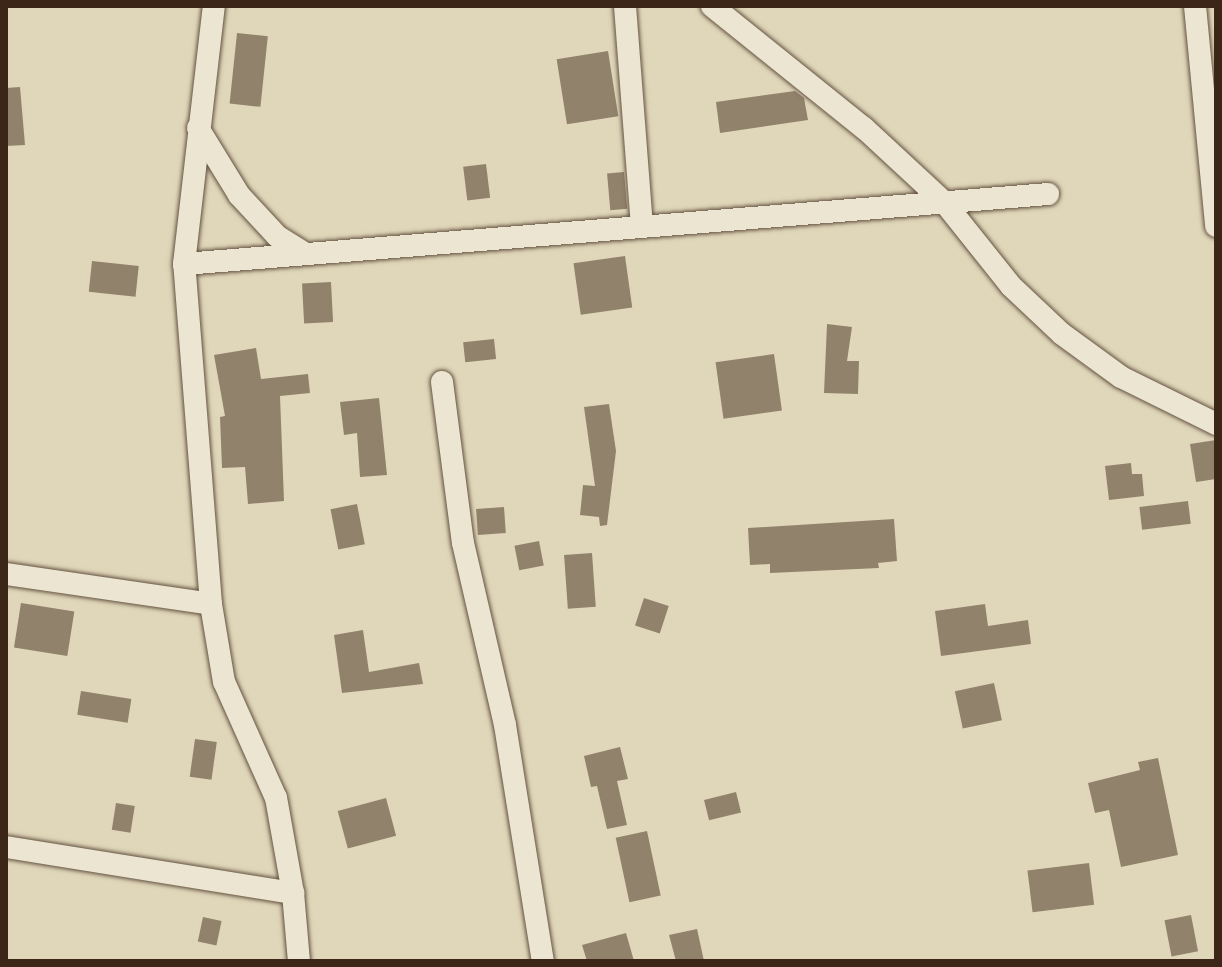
<!DOCTYPE html>
<style>
body{margin:0}
#map{position:relative;width:1222px;height:967px;overflow:hidden;background:#e0d7ba;font-family:"Old Standard TT",serif}
div>[style]{position:absolute}
[style*='--x']{left:calc(var(--x)*1px);top:calc(var(--y)*1px);width:calc(var(--w)*1px);rotate:calc(var(--a)*1deg)}
.building>*{inset:0;background:#91826c;transform-origin:0 0}
.roads{filter:drop-shadow(0 0 2px #645240) drop-shadow(0 0 2px #645240)}
.minor>*{height:22px;margin:-11px;padding:0 11px;transform-origin:11px;border-radius:11px;background:#ebe5d2}
span{translate:-50% -50%;white-space:nowrap;text-align:center;line-height:1.15;-webkit-text-stroke:8px #ebe5d2;paint-order:stroke}
.frame{position:absolute;inset:0;border:8px solid #3b2618;pointer-events:none}
</style>
<div id="map">
<div class="building">
<div style="left:237px;top:33px;width:31px;height:71px;rotate:6deg"></div>
<div style="left:608px;top:51px;width:66px;height:52px;rotate:81deg"></div>
<div style="clip-path:polygon(20px 87px,25px 145px,6px 146px,6px 88px)"></div>
<div style="clip-path:polygon(795px 91px,804px 98px,808px 120px,720px 133px,716px 102px)"></div>
<div style="left:486px;top:164px;width:34px;height:23px;rotate:83deg"></div>
<div style="left:624px;top:172px;width:37px;height:17px;rotate:85deg"></div>
<div style="left:625px;top:256px;width:52px;height:52px;rotate:82deg"></div>
<div style="left:92px;top:261px;width:47px;height:31px;rotate:6deg"></div>
<div style="left:331px;top:282px;width:40px;height:29px;rotate:87deg"></div>
<div style="clip-path:polygon(827px 324px,852px 327px,847px 361px,859px 361px,858px 394px,824px 393px)"></div>
<div style="left:494px;top:339px;width:20px;height:31px;rotate:84deg"></div>
<div style="clip-path:polygon(256px 348px,261px 379px,308px 374px,310px 393px,280px 396px,284px 501px,248px 504px,245px 467px,222px 468px,220px 417px,225px 416px,214px 355px)"></div>
<div style="left:774px;top:354px;width:57px;height:59px;rotate:82deg"></div>
<div style="clip-path:polygon(379px 398px,387px 475px,360px 477px,357px 433px,344px 435px,340px 402px)"></div>
<div style="clip-path:polygon(609px 404px,616px 451px,607px 525px,600px 526px,599px 517px,580px 515px,583px 485px,595px 486px,584px 407px)"></div>
<div style="clip-path:polygon(1216px 440px,1216px 479px,1196px 482px,1190px 444px)"></div>
<div style="clip-path:polygon(1131px 463px,1132px 474px,1142px 474px,1144px 496px,1109px 500px,1105px 466px)"></div>
<div style="left:1188px;top:501px;width:23px;height:49px;rotate:83deg"></div>
<div style="left:357px;top:504px;width:41px;height:27px;rotate:79deg"></div>
<div style="left:504px;top:507px;width:26px;height:28px;rotate:86deg"></div>
<div style="clip-path:polygon(894px 519px,897px 561px,878px 563px,879px 568px,770px 573px,770px 564px,750px 565px,748px 528px)"></div>
<div style="left:539px;top:541px;width:25px;height:25px;rotate:79deg"></div>
<div style="left:592px;top:553px;width:54px;height:28px;rotate:86deg"></div>
<div style="left:644px;top:598px;width:26px;height:29px;rotate:18deg"></div>
<div style="left:21px;top:603px;width:54px;height:45px;rotate:9deg"></div>
<div style="clip-path:polygon(985px 604px,988px 626px,1028px 620px,1031px 644px,941px 656px,935px 611px)"></div>
<div style="clip-path:polygon(363px 630px,369px 672px,419px 663px,423px 684px,342px 693px,334px 635px)"></div>
<div style="left:994px;top:683px;width:38px;height:40px;rotate:78deg"></div>
<div style="left:81px;top:691px;width:51px;height:24px;rotate:9deg"></div>
<div style="left:195px;top:739px;width:22px;height:38px;rotate:8deg"></div>
<div style="clip-path:polygon(620px 747px,628px 779px,617px 781px,627px 825px,607px 829px,597px 786px,591px 787px,584px 756px)"></div>
<div style="clip-path:polygon(1158px 758px,1178px 855px,1121px 867px,1109px 810px,1095px 813px,1088px 783px,1140px 770px,1138px 762px)"></div>
<div style="left:736px;top:792px;width:21px;height:33px;rotate:76deg"></div>
<div style="left:386px;top:798px;width:39px;height:50px;rotate:75deg"></div>
<div style="left:116px;top:803px;width:19px;height:27px;rotate:9deg"></div>
<div style="left:647px;top:831px;width:66px;height:32px;rotate:78deg"></div>
<div style="left:1089px;top:863px;width:42px;height:62px;rotate:83deg"></div>
<div style="left:1191px;top:915px;width:37px;height:27px;rotate:79deg"></div>
<div style="left:203px;top:917px;width:19px;height:25px;rotate:12deg"></div>
<div style="clip-path:polygon(697px 929px,704px 961px,676px 961px,669px 935px)"></div>
<div style="clip-path:polygon(626px 933px,634px 961px,587px 961px,582px 945px)"></div>
</div>
<div class="roads">
<div class="minor">
<div style="--x:625;--y:6;--w:221;--a:85.6"></div>
<div style="--x:712;--y:6;--w:195;--a:38.8"></div>
<div style="--x:864;--y:128;--w:109;--a:42.8"></div>
<div style="--x:944;--y:202;--w:107;--a:51.4"></div>
<div style="--x:1011;--y:286;--w:70;--a:43.3"></div>
<div style="--x:1062;--y:334;--w:73;--a:36.1"></div>
<div style="--x:1121;--y:377;--w:106;--a:26.3"></div>
<div style="--x:1195;--y:6;--w:221;--a:84.5"></div>
<div style="--x:198;--y:128;--w:79;--a:58.5"></div>
<div style="--x:239;--y:195;--w:56;--a:47.2"></div>
<div style="--x:277;--y:236;--w:34;--a:32"></div>
<div style="--x:184;--y:264;--w:867;--a:-4.63"></div>
<div style="--x:442;--y:382;--w:162;--a:82.6"></div>
<div style="--x:463;--y:543;--w:187;--a:77"></div>
<div style="--x:505;--y:725;--w:239;--a:80.9"></div>
<div style="--x:6;--y:574;--w:207;--a:8.3"></div>
<div style="--x:6;--y:847;--w:291;--a:9.1"></div>
<div style="--x:293;--y:893;--w:97;--a:-100.1"></div>
<div style="--x:276;--y:798;--w:127;--a:-114.1"></div>
<div style="--x:224;--y:682;--w:79;--a:-99.5"></div>
<div style="--x:211;--y:604;--w:341;--a:-94.5"></div>
<div style="--x:184;--y:264;--w:260;--a:-83.4"></div>
<div style="--x:293;--y:893;--w:68;--a:85"></div>
</div>
</div>
<div class="frame"></div>
</div>
